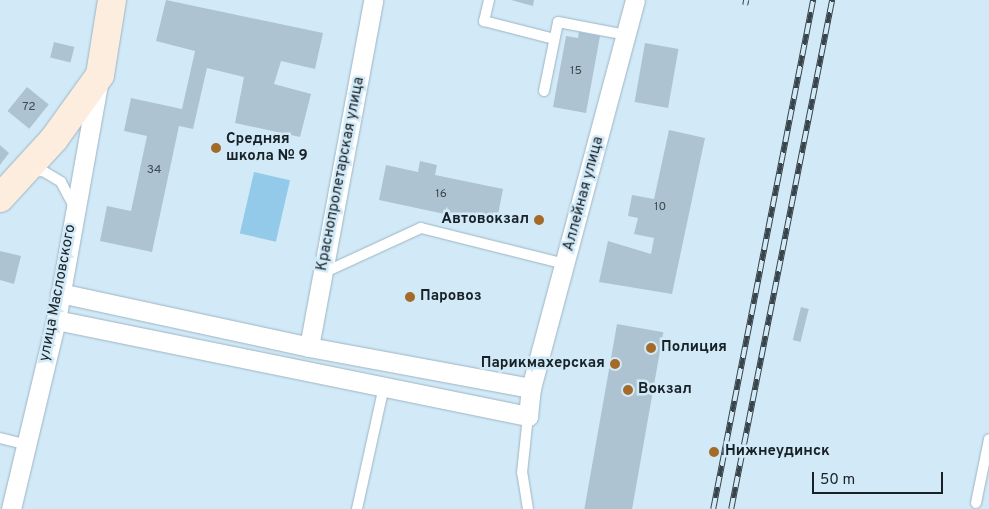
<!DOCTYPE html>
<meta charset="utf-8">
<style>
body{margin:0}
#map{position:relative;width:989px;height:509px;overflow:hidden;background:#d2eaf8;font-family:Overpass,sans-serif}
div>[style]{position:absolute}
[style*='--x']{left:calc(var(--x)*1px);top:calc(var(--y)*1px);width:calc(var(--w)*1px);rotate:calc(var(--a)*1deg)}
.green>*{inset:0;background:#94cae9;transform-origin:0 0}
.building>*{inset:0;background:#adc3d1;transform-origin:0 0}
.roads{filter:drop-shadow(0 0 1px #9eb4c2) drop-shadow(0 0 1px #9eb4c2)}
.lane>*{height:10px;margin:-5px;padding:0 5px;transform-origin:5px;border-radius:5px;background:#fff}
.street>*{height:19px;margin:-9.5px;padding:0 9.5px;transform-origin:9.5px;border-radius:9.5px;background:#fff}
.secondary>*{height:28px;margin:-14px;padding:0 14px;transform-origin:14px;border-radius:14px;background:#fdedde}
.rail>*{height:5.5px;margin-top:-2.75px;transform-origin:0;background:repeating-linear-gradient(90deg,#d2eaf8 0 11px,#38434a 0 22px);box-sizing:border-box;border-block:1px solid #38434a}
.dots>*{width:14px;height:14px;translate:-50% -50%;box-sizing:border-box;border:2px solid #d2eaf8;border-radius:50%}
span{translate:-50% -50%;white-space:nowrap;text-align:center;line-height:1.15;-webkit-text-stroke:5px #d2eaf8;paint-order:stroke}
.number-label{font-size:12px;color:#3d4a51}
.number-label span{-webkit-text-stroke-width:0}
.poi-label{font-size:15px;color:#182126;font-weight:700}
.left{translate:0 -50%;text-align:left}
.right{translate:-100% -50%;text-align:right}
.street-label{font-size:15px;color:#182126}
.scale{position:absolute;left:812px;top:472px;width:131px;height:22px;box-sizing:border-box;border:2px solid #182126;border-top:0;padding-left:6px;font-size:15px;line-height:18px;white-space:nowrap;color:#182126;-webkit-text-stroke:4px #d2eaf8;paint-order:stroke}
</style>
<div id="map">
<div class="green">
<div style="left:254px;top:172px;width:37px;height:63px;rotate:13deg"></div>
</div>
<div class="building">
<div style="clip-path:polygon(166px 0,323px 33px,315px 69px,281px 61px,274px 84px,311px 94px,300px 137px,235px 123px,244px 77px,207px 68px,193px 129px,179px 126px,152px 252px,100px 241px,107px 206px,131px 211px,147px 136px,124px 131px,131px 98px,182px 109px,195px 51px,156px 41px)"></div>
<div style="clip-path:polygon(511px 0,534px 0,533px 6px)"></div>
<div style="clip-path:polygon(579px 32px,600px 36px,586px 113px,553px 107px,566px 36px,578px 38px)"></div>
<div style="left:54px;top:42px;width:21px;height:16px;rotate:14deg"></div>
<div style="left:645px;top:43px;width:34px;height:60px;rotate:10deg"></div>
<div style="left:27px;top:87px;width:28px;height:31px;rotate:39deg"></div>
<div style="clip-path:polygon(669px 130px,705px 138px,672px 294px,599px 282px,608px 241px,651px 254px,654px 238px,634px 234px,638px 218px,628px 216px,632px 195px,654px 199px)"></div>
<div style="clip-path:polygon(0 145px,9px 153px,0 165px)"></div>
<div style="clip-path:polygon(420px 161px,437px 165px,435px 175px,503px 189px,496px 225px,379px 200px,386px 165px,418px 172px)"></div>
<div style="clip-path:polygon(0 251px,21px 256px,14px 284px,0 280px)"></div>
<div style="left:801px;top:307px;width:8px;height:34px;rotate:14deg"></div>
<div style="left:617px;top:324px;width:47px;height:188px;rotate:10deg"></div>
</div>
<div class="roads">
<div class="lane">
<div style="--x:489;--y:0;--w:22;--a:103"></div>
<div style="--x:484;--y:21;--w:72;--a:14.4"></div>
<div style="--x:544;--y:91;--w:70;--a:-78.5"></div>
<div style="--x:558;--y:22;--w:69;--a:10.8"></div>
<div style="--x:31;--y:172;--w:12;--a:-5"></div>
<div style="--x:43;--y:171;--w:21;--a:31"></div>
<div style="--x:61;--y:182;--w:27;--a:62"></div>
<div style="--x:323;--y:273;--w:108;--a:-24.7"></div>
<div style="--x:421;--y:228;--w:148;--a:14"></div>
<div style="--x:0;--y:438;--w:25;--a:14"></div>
<div style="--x:976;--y:503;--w:65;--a:-78.5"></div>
<div style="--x:357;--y:509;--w:126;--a:-77.6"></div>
<div style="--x:528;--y:509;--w:36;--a:-99"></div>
<div style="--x:522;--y:473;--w:57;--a:-84"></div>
</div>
<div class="street">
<div style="--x:60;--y:293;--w:255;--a:12.2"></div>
<div style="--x:309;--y:347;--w:226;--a:10.5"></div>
<div style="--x:56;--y:320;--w:482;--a:11.5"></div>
<div style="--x:528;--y:416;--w:28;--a:-84"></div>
<div style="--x:531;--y:388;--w:402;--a:-75"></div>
<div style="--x:309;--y:347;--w:353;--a:-79.5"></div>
<div style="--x:11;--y:509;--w:194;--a:-76.6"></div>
<div style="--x:56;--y:320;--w:240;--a:-79.9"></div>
</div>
<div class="secondary">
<div style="--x:0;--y:198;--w:80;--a:-47.5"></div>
<div style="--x:54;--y:139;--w:79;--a:-54.3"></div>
<div style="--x:100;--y:75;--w:76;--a:-80.9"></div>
</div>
</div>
<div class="rail">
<div style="--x:745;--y:5;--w:5;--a:-79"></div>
<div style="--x:713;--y:509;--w:519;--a:-78.89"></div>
<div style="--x:731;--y:509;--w:519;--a:-78.78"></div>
</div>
<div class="dots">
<div style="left:216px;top:148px;background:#a46a29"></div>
<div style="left:539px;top:220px;background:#a46a29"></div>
<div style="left:410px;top:297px;background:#a46a29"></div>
<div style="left:651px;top:348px;background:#a46a29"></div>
<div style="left:615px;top:364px;background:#a46a29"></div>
<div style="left:628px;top:390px;background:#a46a29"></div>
<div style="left:714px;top:452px;background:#a46a29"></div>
</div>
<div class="number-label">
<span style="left:576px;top:72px">15</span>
<span style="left:29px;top:108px">72</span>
<span style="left:154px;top:171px">34</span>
<span style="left:441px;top:195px">16</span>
<span style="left:660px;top:208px">10</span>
</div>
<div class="poi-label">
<span class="left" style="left:226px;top:148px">Средняя<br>школа № 9</span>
<span class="right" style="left:529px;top:220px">Автовокзал</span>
<span class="left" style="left:420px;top:297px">Паровоз</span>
<span class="left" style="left:661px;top:348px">Полиция</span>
<span class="right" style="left:605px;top:364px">Парикмахерская</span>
<span class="left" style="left:638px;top:390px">Вокзал</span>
<span class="left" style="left:725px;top:452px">Нижнеудинск</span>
</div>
<div class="street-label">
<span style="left:341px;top:174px;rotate:-79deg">Краснопролетарская улица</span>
<span style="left:584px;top:194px;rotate:-75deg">Аллейная улица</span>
<span style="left:58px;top:293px;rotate:-79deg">улица Масловского</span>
</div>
<div class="scale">50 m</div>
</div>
